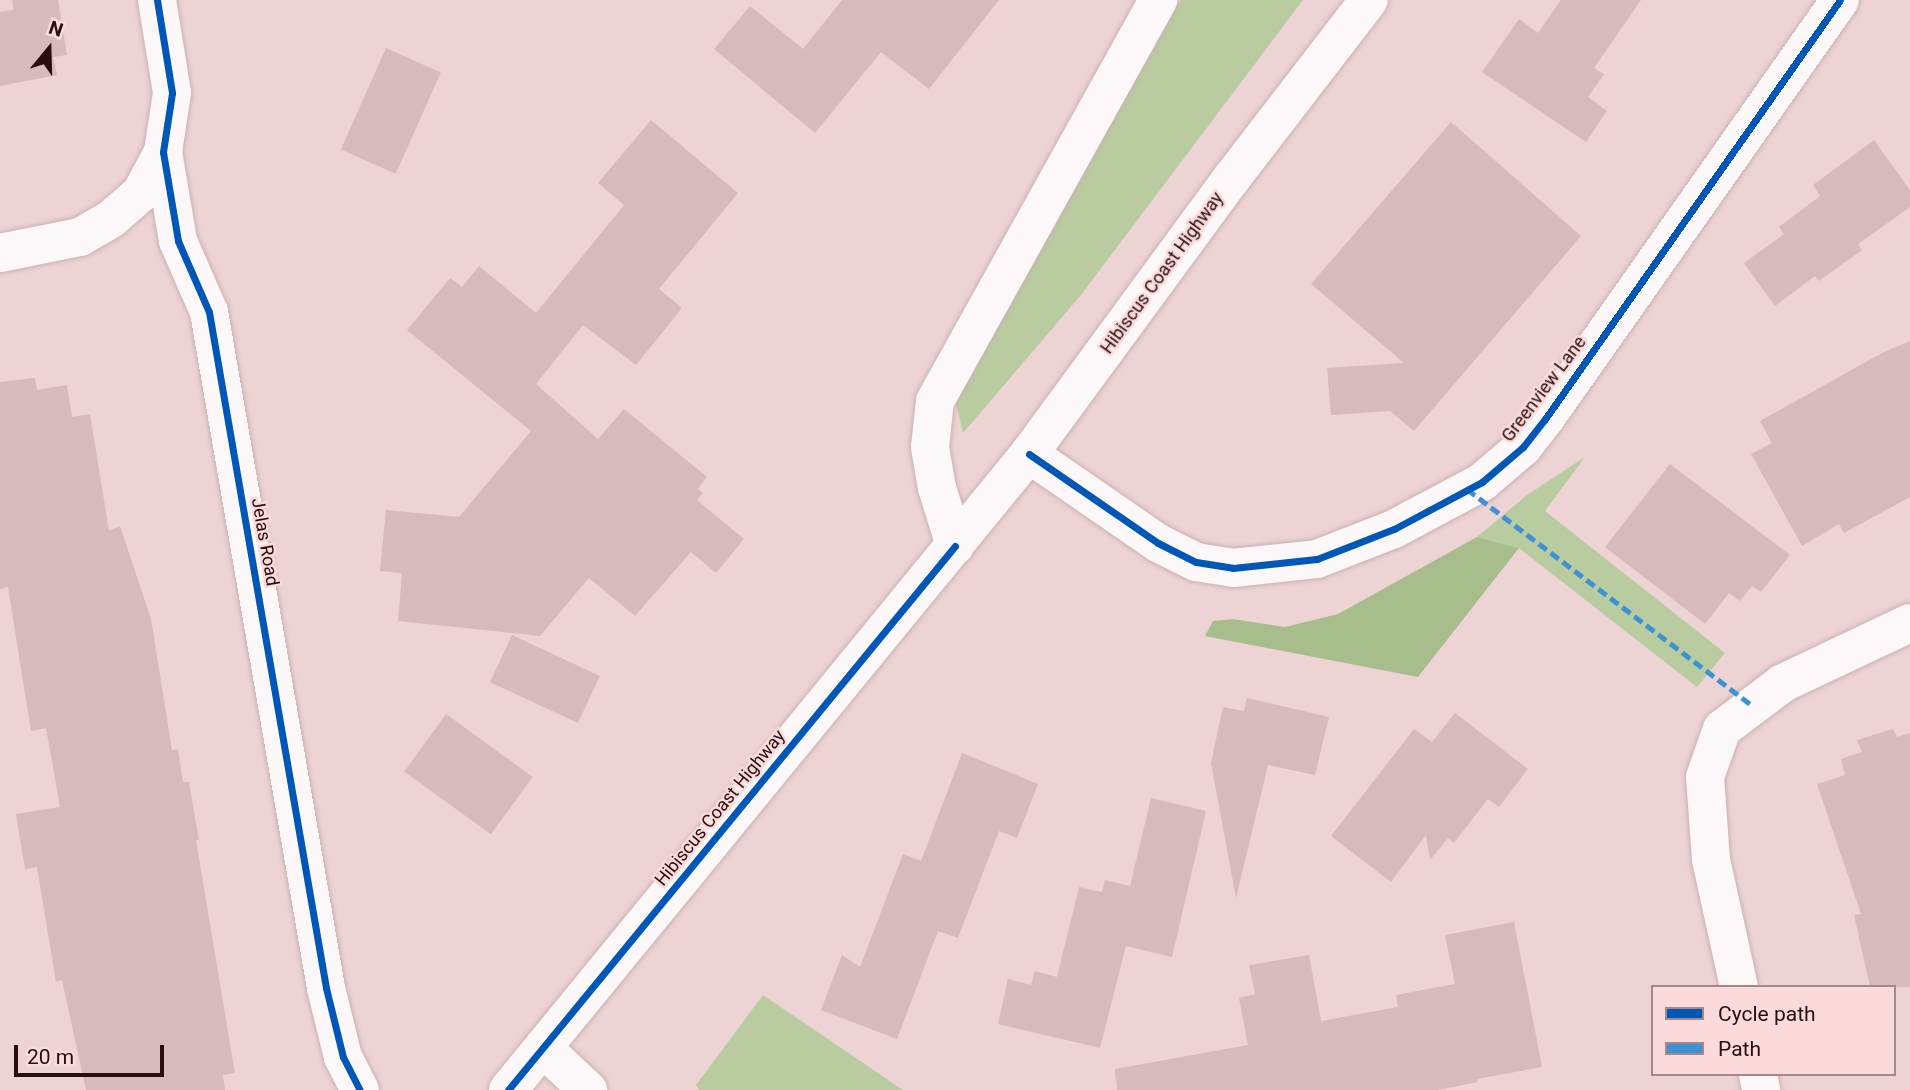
<!DOCTYPE html>
<style>
body{margin:0}
#map{position:relative;width:1910px;height:1090px;overflow:hidden;background:#edd3d4;font-family:Roboto,sans-serif}
div>[style]{position:absolute}
[style*='--x']{left:calc(var(--x)*1px);top:calc(var(--y)*1px);width:calc(var(--w)*1px);rotate:calc(var(--a)*1deg)}
.green>*{inset:0;background:#b9cc9f}
.forest>*{inset:0;background:#a8bd8c}
.building>*{inset:0;background:#d7babb;transform-origin:0 0}
.roads{filter:drop-shadow(0 0 2px #cbb1b2) drop-shadow(0 0 2px #cbb1b2)}
.minor>*{height:38px;margin:-19px;padding:0 19px;transform-origin:19px;border-radius:19px;background:#fcf8f9}
.primary>*{height:38px;margin:-19px;padding:0 19px;transform-origin:19px;border-radius:19px;background:#fcf8f9}
.quiet>*{height:5px;margin-top:-2.5px;transform-origin:0;background:repeating-linear-gradient(90deg,#3c92d3 0 10px,transparent 0 15px)}
.cycleway>*{height:7px;margin:-3.5px;padding:0 3.5px;transform-origin:3.5px;border-radius:3.5px;background:#0057b8}
span{translate:-50% -50%;white-space:nowrap;text-align:center;line-height:1.15;-webkit-text-stroke:5px #fadadb;paint-order:stroke}
.street-label{font-size:18px;color:#290e10}
.legend{position:absolute;left:1651px;top:985px;width:245px;height:91px;box-sizing:border-box;background:#fadadb;border:2px solid #a6888a;margin:0;padding:9px 12px;list-style:none;font-size:21px;color:#290e10}
.legend li{display:flex;align-items:center;gap:14px;height:35px}
.legend b{width:35px;border:2px solid #a6888a}
.north{position:absolute;left:14px;top:14px;width:70px;height:70px;-webkit-text-stroke:5px #fadadb;paint-order:stroke;rotate:19deg;font-size:19px;font-weight:700;line-height:28px;text-align:center;color:#290e10}
.north::after{content:'';display:block;margin:auto;width:24px;height:32px;background:#290e10;clip-path:polygon(50% 0,100% 100%,50% 72%,0 100%)}
.scale{position:absolute;left:14px;top:1045px;width:150px;height:32px;box-sizing:border-box;border:4px solid #290e10;border-top:0;padding-left:9px;font-size:21px;line-height:24px;white-space:nowrap;color:#290e10;-webkit-text-stroke:5px #fadadb;paint-order:stroke}
</style>
<div id="map">
<div class="green">
<div style="clip-path:polygon(1181px 0,1303px 0,1081px 295px,963px 433px,956px 404px,1008px 303px,1165px 20px)"></div>
<div style="clip-path:polygon(1585px 457px,1545px 511px,1725px 653px,1697px 687px,1519px 548px,1477px 537px,1527px 495px)"></div>
<div style="clip-path:polygon(763px 995px,903px 1090px,699px 1090px,696px 1085px)"></div>
</div>
<div class="forest">
<div style="clip-path:polygon(1477px 537px,1519px 548px,1418px 677px,1205px 636px,1213px 621px,1233px 619px,1285px 627px,1338px 614px)"></div>
</div>
<div class="building">
<div style="clip-path:polygon(12px 0,58px 0,67px 55px,53px 57px,57px 75px,0 86px,0 12px,13px 10px)"></div>
<div style="clip-path:polygon(842px 0,999px 0,929px 89px,881px 52px,815px 133px,714px 49px,750px 6px,803px 49px)"></div>
<div style="clip-path:polygon(1561px 0,1641px 0,1594px 68px,1604px 74px,1588px 97px,1607px 111px,1586px 142px,1482px 72px,1519px 19px,1538px 33px)"></div>
<div style="left:386px;top:48px;width:60px;height:111px;rotate:24deg"></div>
<div style="clip-path:polygon(651px 120px,738px 193px,659px 289px,682px 308px,636px 365px,583px 325px,536px 384px,598px 439px,624px 409px,707px 477px,698px 489px,703px 493px,697px 500px,744px 539px,716px 573px,691px 552px,635px 616px,589px 578px,540px 636px,398px 621px,402px 573px,380px 571px,386px 510px,459px 517px,531px 431px,407px 330px,450px 278px,462px 287px,479px 266px,536px 313px,624px 205px,598px 183px)"></div>
<div style="clip-path:polygon(1451px 122px,1581px 236px,1414px 431px,1390px 411px,1331px 415px,1327px 368px,1404px 363px,1311px 284px)"></div>
<div style="clip-path:polygon(1874px 140px,1910px 190px,1910px 207px,1858px 244px,1862px 250px,1819px 281px,1815px 276px,1775px 306px,1744px 263px,1784px 234px,1779px 227px,1820px 196px,1813px 185px)"></div>
<div style="clip-path:polygon(1910px 341px,1910px 497px,1844px 533px,1839px 524px,1802px 546px,1751px 454px,1772px 443px,1760px 421px,1882px 353px)"></div>
<div style="clip-path:polygon(35px 378px,37px 390px,67px 385px,72px 417px,90px 414px,109px 531px,120px 526px,151px 619px,172px 750px,178px 749px,183px 782px,189px 782px,199px 840px,196px 840px,235px 1073px,223px 1075px,225px 1090px,86px 1090px,62px 980px,56px 982px,37px 867px,25px 869px,16px 814px,60px 807px,46px 728px,31px 731px,8px 587px,0 589px,0 382px)"></div>
<div style="clip-path:polygon(1670px 464px,1790px 555px,1761px 592px,1752px 586px,1740px 601px,1729px 593px,1705px 624px,1605px 547px)"></div>
<div style="left:512px;top:635px;width:97px;height:52px;rotate:25deg"></div>
<div style="clip-path:polygon(1247px 698px,1329px 717px,1315px 775px,1268px 765px,1236px 898px,1211px 763px,1223px 707px,1244px 711px)"></div>
<div style="clip-path:polygon(1455px 713px,1528px 769px,1499px 807px,1488px 799px,1454px 843px,1448px 838px,1430px 860px,1426px 835px,1391px 882px,1331px 836px,1414px 729px,1432px 742px)"></div>
<div style="left:446px;top:714px;width:107px;height:71px;rotate:36deg"></div>
<div style="clip-path:polygon(1893px 729px,1897px 737px,1910px 733px,1910px 987px,1870px 987px,1854px 915px,1861px 914px,1817px 784px,1845px 775px,1841px 759px,1862px 752px,1857px 740px)"></div>
<div style="clip-path:polygon(962px 753px,1038px 784px,1017px 838px,999px 831px,958px 938px,938px 931px,897px 1039px,821px 1010px,842px 955px,860px 967px,903px 854px,921px 861px)"></div>
<div style="clip-path:polygon(1151px 798px,1206px 811px,1172px 957px,1126px 946px,1100px 1048px,998px 1024px,1008px 979px,1031px 985px,1035px 971px,1057px 977px,1079px 887px,1102px 892px,1105px 880px,1130px 886px)"></div>
<div style="clip-path:polygon(1514px 922px,1542px 1067px,1477px 1079px,1477px 1082px,1438px 1090px,1117px 1090px,1115px 1069px,1248px 1045px,1239px 998px,1255px 994px,1249px 965px,1309px 955px,1321px 1021px,1398px 1007px,1396px 995px,1455px 984px,1445px 935px)"></div>
</div>
<div class="roads">
<div class="minor">
<div style="--x:157;--y:0;--w:94;--a:80.8"></div>
<div style="--x:172;--y:93;--w:60;--a:98.7"></div>
<div style="--x:163;--y:152;--w:90;--a:80.4"></div>
<div style="--x:178;--y:241;--w:77;--a:66.4"></div>
<div style="--x:209;--y:312;--w:686;--a:80.18"></div>
<div style="--x:326;--y:988;--w:71;--a:76.2"></div>
<div style="--x:343;--y:1057;--w:37;--a:63"></div>
<div style="--x:0;--y:253;--w:82;--a:-11.3"></div>
<div style="--x:80;--y:237;--w:36;--a:-30"></div>
<div style="--x:111;--y:219;--w:40;--a:-41"></div>
<div style="--x:141;--y:193;--w:47;--a:-61.8"></div>
<div style="--x:1029;--y:454;--w:157;--a:34.6"></div>
<div style="--x:1158;--y:543;--w:42;--a:26.6"></div>
<div style="--x:1196;--y:562;--w:37;--a:9"></div>
<div style="--x:1233;--y:568;--w:84;--a:-6.1"></div>
<div style="--x:1317;--y:559;--w:83;--a:-21.3"></div>
<div style="--x:1394;--y:529;--w:100;--a:-28.1"></div>
<div style="--x:1482;--y:482;--w:54;--a:-40.5"></div>
<div style="--x:1523;--y:447;--w:36;--a:-52"></div>
<div style="--x:1545;--y:419;--w:512;--a:-54.85"></div>
<div style="--x:955;--y:546;--w:61;--a:-107.2"></div>
<div style="--x:937;--y:488;--w:42;--a:-99.7"></div>
<div style="--x:930;--y:447;--w:46;--a:-83.8"></div>
<div style="--x:935;--y:401;--w:459;--a:-60.9"></div>
<div style="--x:1739;--y:987;--w:130;--a:-102.4"></div>
<div style="--x:1711;--y:860;--w:83;--a:-94.1"></div>
<div style="--x:1705;--y:777;--w:51;--a:-70.5"></div>
<div style="--x:1722;--y:729;--w:76;--a:-37"></div>
<div style="--x:1783;--y:683;--w:140;--a:-25.3"></div>
<div style="--x:543;--y:1048;--w:62;--a:43"></div>
<div style="--x:1758;--y:1074;--w:16;--a:79"></div>
</div>
<div class="primary">
<div style="--x:508;--y:1090;--w:822;--a:-50.68"></div>
<div style="--x:1029;--y:454;--w:341;--a:-53.7"></div>
<div style="--x:1231;--y:179;--w:226;--a:-52.4"></div>
</div>
</div>
<div class="quiet">
<div style="--x:1467;--y:489;--w:359;--a:37.2"></div>
</div>
<div class="cycleway">
<div style="--x:157;--y:0;--w:94;--a:80.8"></div>
<div style="--x:172;--y:93;--w:60;--a:98.7"></div>
<div style="--x:163;--y:152;--w:90;--a:80.4"></div>
<div style="--x:178;--y:241;--w:77;--a:66.4"></div>
<div style="--x:209;--y:312;--w:686;--a:80.18"></div>
<div style="--x:326;--y:988;--w:71;--a:76.2"></div>
<div style="--x:343;--y:1057;--w:37;--a:63"></div>
<div style="--x:1029;--y:454;--w:157;--a:34.6"></div>
<div style="--x:1158;--y:543;--w:42;--a:26.6"></div>
<div style="--x:1196;--y:562;--w:37;--a:9"></div>
<div style="--x:1233;--y:568;--w:84;--a:-6.1"></div>
<div style="--x:1317;--y:559;--w:83;--a:-21.3"></div>
<div style="--x:1394;--y:529;--w:100;--a:-28.1"></div>
<div style="--x:1482;--y:482;--w:54;--a:-40.5"></div>
<div style="--x:1523;--y:447;--w:36;--a:-52"></div>
<div style="--x:1545;--y:419;--w:512;--a:-54.85"></div>
<div style="--x:508;--y:1090;--w:704;--a:-50.59"></div>
</div>
<div class="street-label">
<span style="left:1162px;top:273px;rotate:-54deg">Hibiscus Coast Highway</span>
<span style="left:1544px;top:389px;rotate:-53deg">Greenview Lane</span>
<span style="left:265px;top:542px;rotate:80deg">Jelas Road</span>
<span style="left:720px;top:808px;rotate:-51deg">Hibiscus Coast Highway</span>
</div>
<ul class="legend">
<li><b style="height:9px;background:#0057b8"></b>Cycle path</li>
<li><b style="height:9px;background:#3c92d3"></b>Path</li>
</ul>
<div class="north">N</div>
<div class="scale">20 m</div>
</div>
